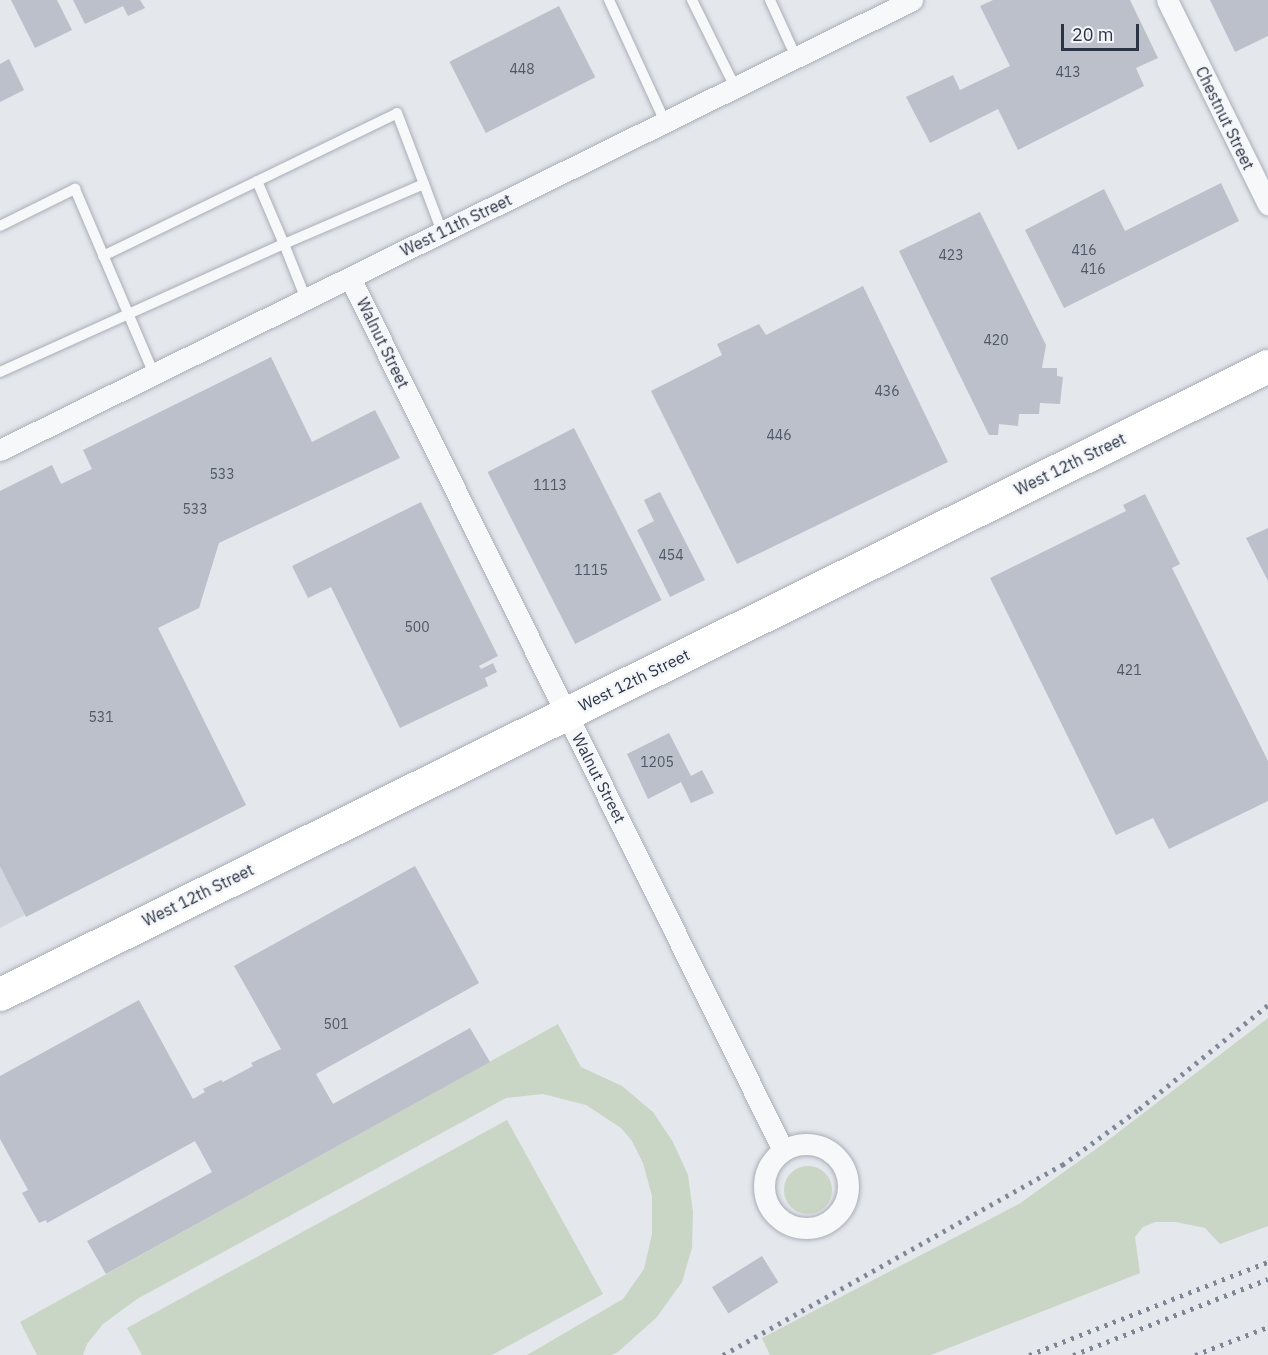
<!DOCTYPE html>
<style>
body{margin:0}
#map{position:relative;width:1268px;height:1355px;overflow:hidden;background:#e4e7ec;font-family:"IBM Plex Sans",sans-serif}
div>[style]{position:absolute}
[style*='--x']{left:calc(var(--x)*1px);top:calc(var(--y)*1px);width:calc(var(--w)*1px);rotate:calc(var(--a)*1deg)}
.built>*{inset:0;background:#d2d6de}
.green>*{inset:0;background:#c9d6c5}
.round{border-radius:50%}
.building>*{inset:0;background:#bbc0ca;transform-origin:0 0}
.roads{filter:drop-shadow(0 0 2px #a9aeb7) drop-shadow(0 0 2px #a9aeb7)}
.service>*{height:10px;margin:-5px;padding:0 5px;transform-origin:5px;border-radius:5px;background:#f7f8fa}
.minor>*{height:21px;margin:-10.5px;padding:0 10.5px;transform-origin:10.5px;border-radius:10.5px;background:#f7f8fa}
.minor>.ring{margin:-10.5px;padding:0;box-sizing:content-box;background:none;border:21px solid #f7f8fa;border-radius:50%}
.primary>*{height:33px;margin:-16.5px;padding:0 16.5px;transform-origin:16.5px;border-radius:16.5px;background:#fff}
.rail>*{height:4.5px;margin-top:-2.25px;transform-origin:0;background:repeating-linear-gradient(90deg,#7d8696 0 3px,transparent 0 9px)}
span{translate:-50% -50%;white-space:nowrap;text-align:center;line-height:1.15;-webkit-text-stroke:5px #f4f6f9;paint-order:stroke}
.number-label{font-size:14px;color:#4f5766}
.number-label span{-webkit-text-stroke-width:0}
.street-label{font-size:16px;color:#2b3445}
.scale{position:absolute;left:1061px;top:24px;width:78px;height:27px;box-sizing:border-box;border:3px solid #2b3445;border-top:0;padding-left:8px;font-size:18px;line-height:21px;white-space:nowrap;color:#2b3445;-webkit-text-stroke:4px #f4f6f9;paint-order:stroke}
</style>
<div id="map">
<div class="built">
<div style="clip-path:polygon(0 864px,25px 915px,0 928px)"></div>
</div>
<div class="green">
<div style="clip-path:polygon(1268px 1018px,1268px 1226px,1220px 1244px,1205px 1228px,1176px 1222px,1155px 1222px,1143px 1227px,1135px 1237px,1140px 1273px,931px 1355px,770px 1355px,762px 1338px,1019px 1204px,1103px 1144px)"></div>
<div style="clip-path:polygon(558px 1024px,581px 1067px,622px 1086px,653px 1112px,673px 1142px,688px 1175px,693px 1212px,692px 1248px,682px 1282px,657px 1317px,618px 1352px,612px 1355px,527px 1355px,623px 1299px,644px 1269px,652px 1234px,652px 1196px,643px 1163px,632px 1141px,621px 1128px,586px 1105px,543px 1094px,506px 1098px,137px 1299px,103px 1324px,87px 1344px,83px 1355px,37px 1355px,20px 1322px)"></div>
<div style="clip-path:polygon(507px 1120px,603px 1294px,492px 1355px,142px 1355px,127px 1328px)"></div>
<div class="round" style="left:784px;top:1166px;width:48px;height:48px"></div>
</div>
<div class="building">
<div style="clip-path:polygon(11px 0,57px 0,72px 30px,35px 48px)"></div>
<div style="clip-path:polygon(73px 0,140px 0,145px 8px,128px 16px,123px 6px,85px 24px)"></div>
<div style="clip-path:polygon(993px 0,1130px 0,1158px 58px,1136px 68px,1144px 86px,1018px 150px,998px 109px,930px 143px,906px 97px,953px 75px,960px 90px,1010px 66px,980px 6px)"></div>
<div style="clip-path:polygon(1210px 0,1268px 0,1268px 36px,1235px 52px)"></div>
<div style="left:559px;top:6px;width:80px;height:123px;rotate:63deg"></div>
<div style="clip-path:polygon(9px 59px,24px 90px,0 102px,0 64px)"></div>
<div style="clip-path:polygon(1221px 183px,1239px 221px,1064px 308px,1025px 230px,1104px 189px,1125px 231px)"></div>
<div style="clip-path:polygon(980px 212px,1046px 345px,1042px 368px,1057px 368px,1057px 376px,1063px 377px,1060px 404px,1040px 403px,1039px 414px,1019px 414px,1018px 426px,999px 424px,998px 435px,989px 435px,899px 251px)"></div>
<div style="clip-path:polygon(863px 286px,948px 462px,737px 564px,651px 391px,722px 355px,717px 344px,759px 324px,766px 335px)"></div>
<div style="clip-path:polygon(271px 357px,312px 442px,375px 410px,400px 458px,219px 543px,199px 608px,158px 628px,246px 805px,26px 917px,0 866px,0 491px,52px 465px,61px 484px,92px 469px,83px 450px)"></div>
<div style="left:574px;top:428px;width:193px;height:97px;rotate:63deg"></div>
<div style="clip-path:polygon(660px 492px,705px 580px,670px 597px,637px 530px,654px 521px,644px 500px)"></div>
<div style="clip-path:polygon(1145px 494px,1180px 564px,1172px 568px,1268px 761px,1268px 801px,1169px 849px,1153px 818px,1116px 835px,990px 578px,1126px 511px,1123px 505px)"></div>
<div style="clip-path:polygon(421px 502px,498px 656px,479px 666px,481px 669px,493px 663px,497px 672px,485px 678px,488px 686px,400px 728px,331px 587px,308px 598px,292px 566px)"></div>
<div style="clip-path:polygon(1268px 528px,1268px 581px,1246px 538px)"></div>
<div style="clip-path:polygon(669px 733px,691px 776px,702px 770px,714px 793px,691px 803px,681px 782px,648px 799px,627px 754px)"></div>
<div style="clip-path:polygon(415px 866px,479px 983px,316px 1074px,333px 1104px,470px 1028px,490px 1062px,106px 1274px,87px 1241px,212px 1172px,195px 1141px,47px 1223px,46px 1220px,39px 1223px,22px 1193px,28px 1190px,0 1139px,0 1076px,139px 1000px,193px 1099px,205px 1092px,203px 1089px,221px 1080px,223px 1082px,253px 1066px,251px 1063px,281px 1049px,234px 966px)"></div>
<div style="left:762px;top:1256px;width:31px;height:59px;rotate:58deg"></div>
</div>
<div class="roads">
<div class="service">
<div style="--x:609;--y:0;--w:134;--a:65.3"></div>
<div style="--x:692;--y:0;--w:97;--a:63.7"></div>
<div style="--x:770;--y:0;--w:63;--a:65.5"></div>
<div style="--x:257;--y:181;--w:69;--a:66.8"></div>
<div style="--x:284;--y:244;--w:152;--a:-23.2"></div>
<div style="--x:424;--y:184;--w:51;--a:69.4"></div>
<div style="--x:0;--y:226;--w:84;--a:-26.3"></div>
<div style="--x:75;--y:189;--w:201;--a:66.9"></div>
<div style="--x:103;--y:256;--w:327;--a:-25.9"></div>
<div style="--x:397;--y:113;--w:76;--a:69.2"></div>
<div style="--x:0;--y:372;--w:312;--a:-24.3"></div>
<div style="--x:284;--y:244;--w:59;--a:68.2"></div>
</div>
<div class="minor">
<div style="--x:1167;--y:0;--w:228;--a:63.7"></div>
<div style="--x:350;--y:278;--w:974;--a:63.59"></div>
<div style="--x:0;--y:450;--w:1017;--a:-26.26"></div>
<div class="ring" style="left:764px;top:1144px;width:63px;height:63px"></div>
</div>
<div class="primary">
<div style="--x:0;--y:994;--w:1415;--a:-26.35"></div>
</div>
</div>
<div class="rail">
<div style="--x:723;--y:1355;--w:389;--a:-29.3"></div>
<div style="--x:1062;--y:1165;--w:95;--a:-36"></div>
<div style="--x:1139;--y:1109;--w:166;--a:-38.9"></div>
<div style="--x:1029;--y:1355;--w:256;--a:-21.3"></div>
<div style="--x:1073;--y:1355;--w:209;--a:-21.3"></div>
<div style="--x:1195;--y:1355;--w:78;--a:-21"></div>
</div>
<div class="number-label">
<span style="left:522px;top:69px">448</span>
<span style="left:1068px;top:72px">413</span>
<span style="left:1084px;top:250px">416</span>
<span style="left:951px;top:255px">423</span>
<span style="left:1093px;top:269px">416</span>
<span style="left:996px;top:340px">420</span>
<span style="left:887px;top:391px">436</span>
<span style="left:779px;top:435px">446</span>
<span style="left:222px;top:474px">533</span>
<span style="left:550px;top:485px">1113</span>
<span style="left:195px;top:509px">533</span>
<span style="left:671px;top:555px">454</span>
<span style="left:591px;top:570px">1115</span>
<span style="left:417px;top:627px">500</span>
<span style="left:1129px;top:670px">421</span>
<span style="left:101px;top:717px">531</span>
<span style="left:657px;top:762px">1205</span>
<span style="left:336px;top:1024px">501</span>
</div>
<div class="street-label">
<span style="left:1225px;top:118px;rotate:64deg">Chestnut Street</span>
<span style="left:456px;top:225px;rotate:-26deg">West 11th Street</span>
<span style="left:383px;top:343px;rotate:64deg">Walnut Street</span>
<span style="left:1070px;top:464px;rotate:-26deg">West 12th Street</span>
<span style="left:634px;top:680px;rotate:-26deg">West 12th Street</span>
<span style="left:599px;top:778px;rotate:63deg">Walnut Street</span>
<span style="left:198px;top:895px;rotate:-26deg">West 12th Street</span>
</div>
<div class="scale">20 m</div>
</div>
